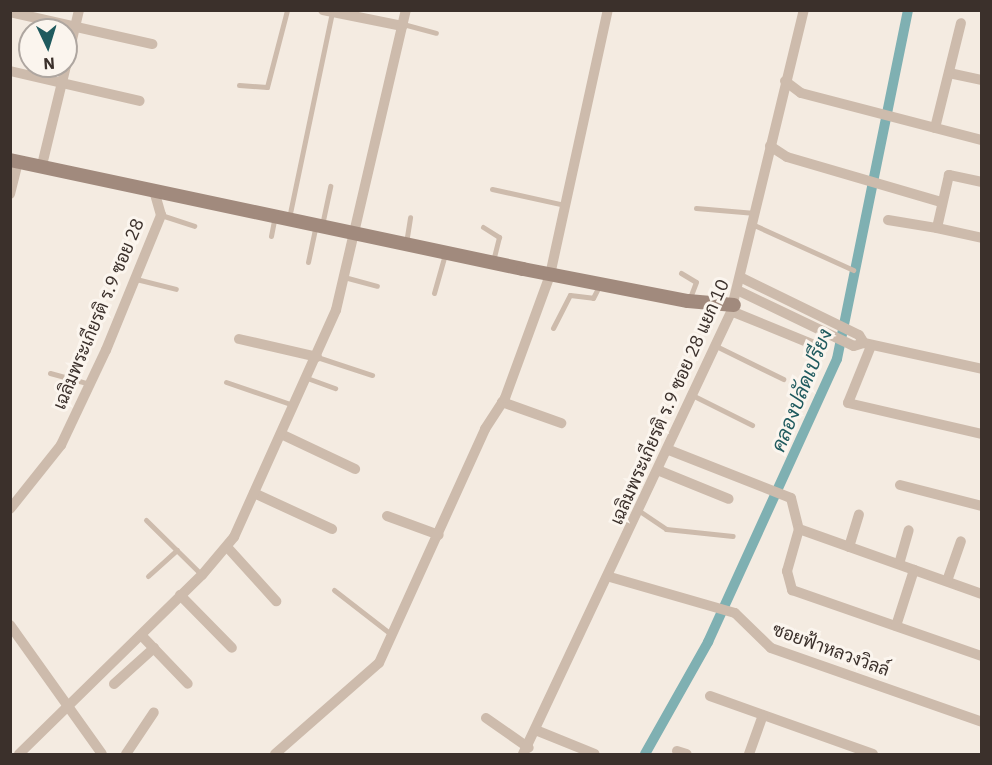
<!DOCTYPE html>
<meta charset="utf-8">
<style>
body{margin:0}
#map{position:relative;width:992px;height:765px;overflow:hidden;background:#f4ebe1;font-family:"IBM Plex Sans",Sarabun,sans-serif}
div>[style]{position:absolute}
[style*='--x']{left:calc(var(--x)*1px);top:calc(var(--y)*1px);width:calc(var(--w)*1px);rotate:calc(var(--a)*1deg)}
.canal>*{height:10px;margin:-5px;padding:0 5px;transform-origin:5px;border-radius:5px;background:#7fb0b2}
.lane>*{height:5px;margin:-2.5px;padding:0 2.5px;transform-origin:2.5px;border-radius:2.5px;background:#cdbbac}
.street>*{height:10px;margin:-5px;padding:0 5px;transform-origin:5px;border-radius:5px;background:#cdbbac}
.secondary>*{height:14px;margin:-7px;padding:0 7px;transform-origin:7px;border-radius:7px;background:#a18a7d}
span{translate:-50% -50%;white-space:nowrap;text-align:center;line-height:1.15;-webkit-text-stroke:6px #fbf5ee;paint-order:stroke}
.street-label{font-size:18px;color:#3b302b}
.water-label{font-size:20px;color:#1f5a5e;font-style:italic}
.frame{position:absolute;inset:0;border:12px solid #3b302b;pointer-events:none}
.north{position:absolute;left:18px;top:18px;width:60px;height:60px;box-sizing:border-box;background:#fbf5ee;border:2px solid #aea6a0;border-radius:50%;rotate:176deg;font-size:16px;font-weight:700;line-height:24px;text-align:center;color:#3b302b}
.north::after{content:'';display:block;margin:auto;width:21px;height:27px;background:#1f5a5e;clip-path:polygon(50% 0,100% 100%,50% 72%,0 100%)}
</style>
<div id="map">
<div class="canal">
<div style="--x:645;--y:754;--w:129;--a:-60.6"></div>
<div style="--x:708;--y:642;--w:311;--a:-65.5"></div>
<div style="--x:837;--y:359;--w:356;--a:-78.5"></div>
</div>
<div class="lane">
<div style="--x:403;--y:24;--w:34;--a:15"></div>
<div style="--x:239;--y:85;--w:28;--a:4"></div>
<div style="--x:267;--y:87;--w:80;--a:-75.4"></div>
<div style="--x:492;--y:189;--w:75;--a:12.4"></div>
<div style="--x:696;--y:208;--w:59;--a:4.8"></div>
<div style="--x:161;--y:215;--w:35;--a:18"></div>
<div style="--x:289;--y:218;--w:210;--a:-78.2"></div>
<div style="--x:322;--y:225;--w:40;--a:-78"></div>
<div style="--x:754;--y:225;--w:109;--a:24.4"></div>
<div style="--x:483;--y:227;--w:19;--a:32"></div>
<div style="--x:499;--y:237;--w:25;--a:104"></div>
<div style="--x:271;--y:236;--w:20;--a:-79"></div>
<div style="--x:406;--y:243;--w:26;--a:-81"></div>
<div style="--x:308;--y:262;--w:38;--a:-78"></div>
<div style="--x:681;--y:273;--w:17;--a:31"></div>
<div style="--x:696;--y:282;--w:19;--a:111"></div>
<div style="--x:344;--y:277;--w:34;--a:15"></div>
<div style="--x:136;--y:279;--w:41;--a:14"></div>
<div style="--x:434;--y:293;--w:41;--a:-74.2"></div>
<div style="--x:553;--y:328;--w:37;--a:-63"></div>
<div style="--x:570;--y:295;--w:23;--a:7"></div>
<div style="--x:593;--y:298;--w:13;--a:-63"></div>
<div style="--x:716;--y:346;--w:75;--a:26.2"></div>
<div style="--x:317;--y:357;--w:58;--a:18.1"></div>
<div style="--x:50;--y:373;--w:41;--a:15.4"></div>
<div style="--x:307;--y:378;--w:30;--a:20"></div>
<div style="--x:226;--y:382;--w:71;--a:18.9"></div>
<div style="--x:694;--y:396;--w:65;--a:26.6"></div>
<div style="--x:641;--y:512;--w:30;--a:34"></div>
<div style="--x:666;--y:529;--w:67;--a:6"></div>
<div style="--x:146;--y:520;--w:78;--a:44.5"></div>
<div style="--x:148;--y:576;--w:39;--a:-42"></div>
<div style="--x:334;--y:590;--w:73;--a:37.8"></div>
</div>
<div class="street">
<div style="--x:323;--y:10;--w:81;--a:11.4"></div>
<div style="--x:10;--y:12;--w:146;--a:12.7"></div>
<div style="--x:66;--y:65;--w:57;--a:-76.7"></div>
<div style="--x:10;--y:71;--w:133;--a:13"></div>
<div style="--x:949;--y:73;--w:34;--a:12"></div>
<div style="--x:785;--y:81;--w:20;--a:37"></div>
<div style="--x:801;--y:93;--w:187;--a:14.6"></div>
<div style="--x:935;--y:128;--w:108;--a:-76.1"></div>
<div style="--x:770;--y:146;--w:20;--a:33"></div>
<div style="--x:787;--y:157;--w:160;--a:16.3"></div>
<div style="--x:42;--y:165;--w:102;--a:-76.4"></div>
<div style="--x:982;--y:182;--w:34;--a:-168"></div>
<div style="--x:949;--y:175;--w:54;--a:102.8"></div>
<div style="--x:937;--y:228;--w:46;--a:12.5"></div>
<div style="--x:10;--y:194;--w:34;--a:-76"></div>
<div style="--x:888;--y:220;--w:50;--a:9.3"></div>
<div style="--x:742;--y:278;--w:130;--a:26"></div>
<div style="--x:859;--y:335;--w:9;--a:58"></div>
<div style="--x:739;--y:291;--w:127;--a:25.6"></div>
<div style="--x:854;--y:346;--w:10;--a:-17"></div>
<div style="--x:864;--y:343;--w:121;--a:12.4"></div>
<div style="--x:731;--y:311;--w:87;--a:22.2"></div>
<div style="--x:239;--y:339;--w:80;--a:13"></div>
<div style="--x:871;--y:346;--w:61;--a:112"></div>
<div style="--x:848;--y:403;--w:138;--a:13"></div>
<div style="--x:502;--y:402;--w:63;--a:19.6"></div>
<div style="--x:281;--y:434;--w:82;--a:25.3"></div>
<div style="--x:669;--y:450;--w:131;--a:21.5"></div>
<div style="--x:791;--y:498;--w:32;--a:76"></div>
<div style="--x:799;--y:529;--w:44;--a:105.9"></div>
<div style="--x:787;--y:571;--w:20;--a:75"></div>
<div style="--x:792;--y:590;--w:201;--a:19.2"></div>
<div style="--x:660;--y:471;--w:74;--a:22.1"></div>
<div style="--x:900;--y:485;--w:85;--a:14.4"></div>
<div style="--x:254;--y:493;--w:86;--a:24.8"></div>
<div style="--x:10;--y:509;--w:82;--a:-51.4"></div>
<div style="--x:61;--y:445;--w:105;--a:-64.7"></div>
<div style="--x:106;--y:350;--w:146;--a:-67.8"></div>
<div style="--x:161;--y:215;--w:26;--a:-106"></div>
<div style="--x:387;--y:516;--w:55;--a:20.1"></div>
<div style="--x:799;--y:529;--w:194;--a:19.6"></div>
<div style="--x:849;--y:547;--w:34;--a:-73"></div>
<div style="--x:228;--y:548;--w:72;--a:47.8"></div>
<div style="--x:899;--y:564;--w:35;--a:-74"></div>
<div style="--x:610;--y:577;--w:130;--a:16.1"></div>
<div style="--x:735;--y:613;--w:50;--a:44.2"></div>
<div style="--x:771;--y:648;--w:224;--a:19.3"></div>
<div style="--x:947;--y:581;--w:42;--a:-70.7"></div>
<div style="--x:180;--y:595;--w:74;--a:45.5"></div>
<div style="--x:10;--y:625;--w:158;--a:54.5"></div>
<div style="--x:896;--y:626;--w:59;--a:-72.2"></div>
<div style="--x:142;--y:636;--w:66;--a:46.2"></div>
<div style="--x:114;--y:684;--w:54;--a:-42"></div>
<div style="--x:710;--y:696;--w:173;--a:19.6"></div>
<div style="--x:486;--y:718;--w:52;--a:34.9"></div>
<div style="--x:538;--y:731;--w:61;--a:22"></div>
<div style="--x:677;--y:751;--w:10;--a:17"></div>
<div style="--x:19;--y:754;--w:256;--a:-44.4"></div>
<div style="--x:202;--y:575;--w:50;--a:-49.9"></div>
<div style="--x:234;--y:537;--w:249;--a:-65.8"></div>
<div style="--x:336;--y:310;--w:308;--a:-76.9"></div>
<div style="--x:126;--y:754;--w:50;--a:-56.3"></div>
<div style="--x:275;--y:754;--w:138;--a:-41.2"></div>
<div style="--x:379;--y:663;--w:257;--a:-65.6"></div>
<div style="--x:485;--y:429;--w:37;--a:-57"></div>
<div style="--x:505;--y:398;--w:131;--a:-69.9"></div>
<div style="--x:550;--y:275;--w:271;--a:-77.7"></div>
<div style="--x:523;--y:754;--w:489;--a:-64.8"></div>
<div style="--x:731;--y:311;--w:310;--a:-76.4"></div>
<div style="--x:749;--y:754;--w:41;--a:-70.3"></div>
</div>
<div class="secondary">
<div style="--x:10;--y:160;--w:524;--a:12"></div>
<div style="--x:523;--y:269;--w:168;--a:11"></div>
<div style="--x:688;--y:301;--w:46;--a:5"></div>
</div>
<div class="street-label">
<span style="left:99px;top:314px;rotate:-67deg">เฉลิมพระเกียรติ ร.9 ซอย 28</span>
<span style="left:670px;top:402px;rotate:-66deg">เฉลิมพระเกียรติ ร.9 ซอย 28 แยก 10</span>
<span style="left:831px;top:650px;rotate:20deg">ซอยฟ้าหลวงวิลล์</span>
</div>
<div class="water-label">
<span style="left:801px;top:390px;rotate:-68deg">คลองปลัดเปรียง</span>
</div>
<div class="frame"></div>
<div class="north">N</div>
</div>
